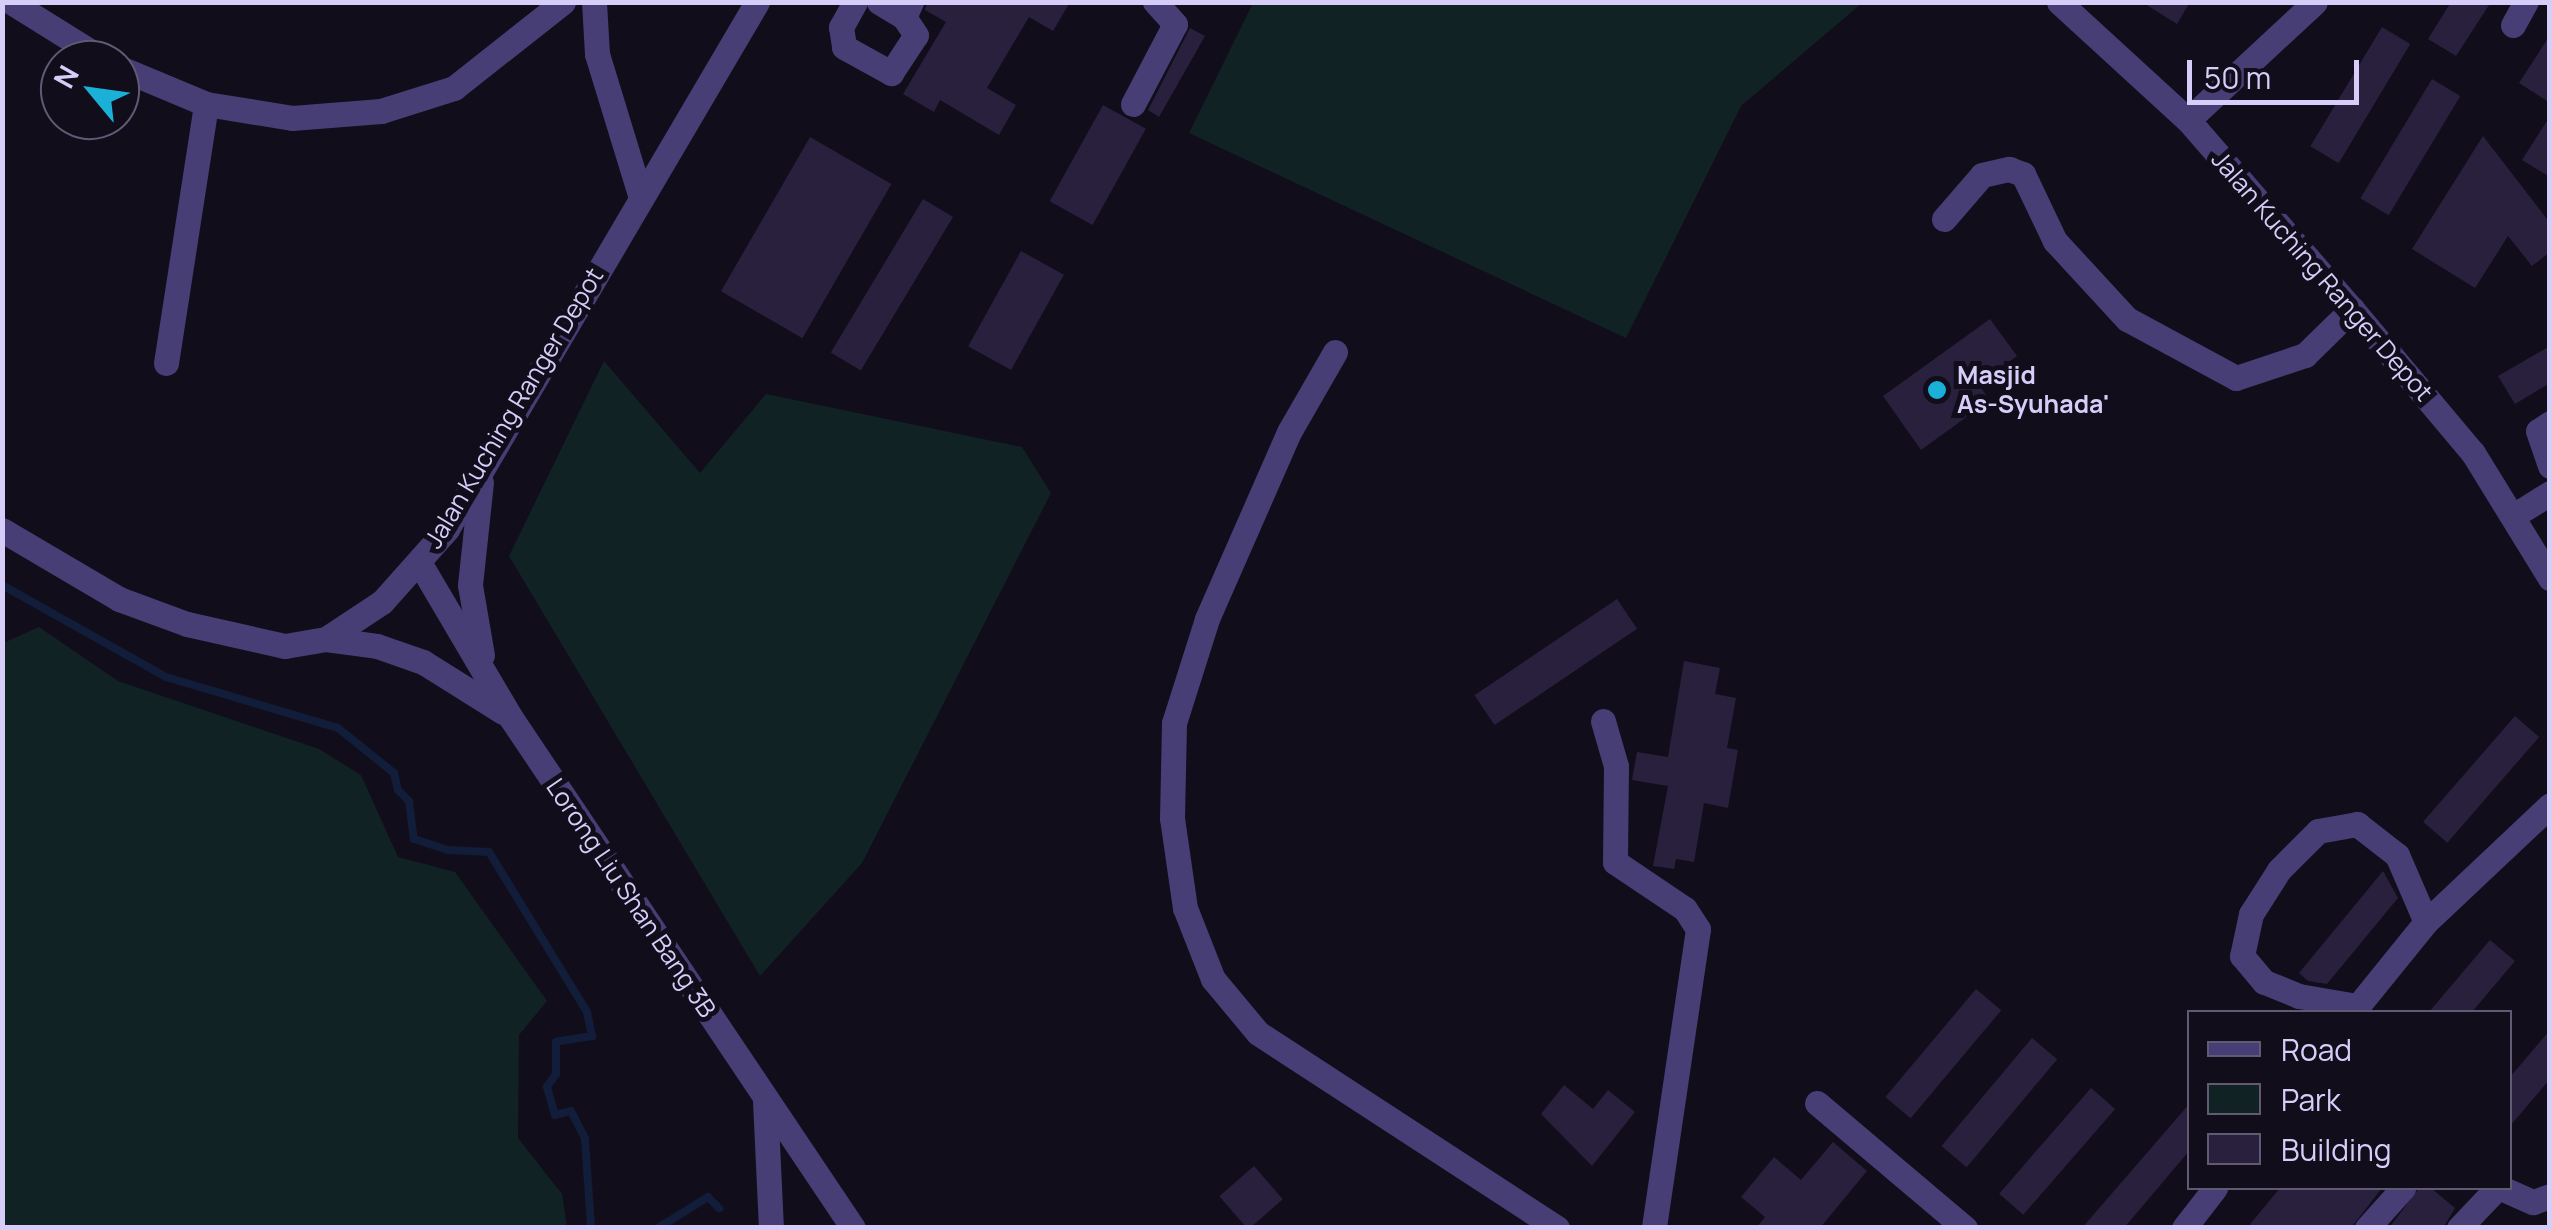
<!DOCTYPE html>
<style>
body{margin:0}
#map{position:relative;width:2552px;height:1230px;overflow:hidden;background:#110d1b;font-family:Manrope,sans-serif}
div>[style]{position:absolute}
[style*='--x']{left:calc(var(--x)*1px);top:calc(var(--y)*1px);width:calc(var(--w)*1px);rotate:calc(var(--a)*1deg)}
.green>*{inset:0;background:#112224}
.stream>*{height:8px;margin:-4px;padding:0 4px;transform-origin:4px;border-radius:4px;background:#121d3a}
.building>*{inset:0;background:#29203d;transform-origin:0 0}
.minor>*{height:25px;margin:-12.5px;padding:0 12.5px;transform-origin:12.5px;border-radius:12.5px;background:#463e74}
.dots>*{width:28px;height:28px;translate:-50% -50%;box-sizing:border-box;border:5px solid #110d1b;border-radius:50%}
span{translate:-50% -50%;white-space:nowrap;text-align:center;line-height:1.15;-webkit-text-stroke:10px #110d1b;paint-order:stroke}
.street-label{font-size:25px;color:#d7cdf9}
.poi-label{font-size:25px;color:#d7cdf9;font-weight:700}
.left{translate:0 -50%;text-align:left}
.frame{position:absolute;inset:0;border:5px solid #d7cdf9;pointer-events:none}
.legend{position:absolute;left:2187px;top:1010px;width:325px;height:180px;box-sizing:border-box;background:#110d1b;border:2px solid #605a74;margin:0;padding:12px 18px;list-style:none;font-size:30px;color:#d7cdf9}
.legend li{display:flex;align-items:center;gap:20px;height:50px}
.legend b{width:50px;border:2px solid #605a74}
.north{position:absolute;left:40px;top:40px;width:100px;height:100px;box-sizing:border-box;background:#110d1b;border:2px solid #605a74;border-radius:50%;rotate:299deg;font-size:28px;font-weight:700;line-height:40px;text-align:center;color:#d7cdf9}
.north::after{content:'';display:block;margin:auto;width:35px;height:45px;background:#1bb0d7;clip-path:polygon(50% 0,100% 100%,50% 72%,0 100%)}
.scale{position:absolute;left:2187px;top:60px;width:172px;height:45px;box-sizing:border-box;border:5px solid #d7cdf9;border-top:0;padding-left:12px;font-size:30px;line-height:35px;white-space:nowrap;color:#d7cdf9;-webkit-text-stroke:8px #110d1b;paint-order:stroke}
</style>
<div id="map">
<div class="green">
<div style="clip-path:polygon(1253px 3px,1253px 2px,1862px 3px,1741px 106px,1626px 338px,1189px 133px)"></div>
<div style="clip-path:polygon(604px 361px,700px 473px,766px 394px,1022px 447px,1051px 493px,862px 863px,760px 976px,509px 556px)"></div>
<div style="clip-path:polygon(39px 627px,118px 681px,319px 749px,361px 775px,398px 857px,455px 872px,547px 1001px,519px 1035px,518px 1138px,562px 1194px,567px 1227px,3px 1227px,3px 643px)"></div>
</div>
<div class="stream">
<div style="--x:2;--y:585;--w:188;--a:29.3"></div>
<div style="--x:166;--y:677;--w:179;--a:16.5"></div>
<div style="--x:338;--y:728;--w:72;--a:38.8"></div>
<div style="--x:394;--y:773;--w:17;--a:77"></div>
<div style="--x:398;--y:790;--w:16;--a:45"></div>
<div style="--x:409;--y:801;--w:38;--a:83"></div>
<div style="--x:414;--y:839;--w:35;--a:18"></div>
<div style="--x:447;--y:850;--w:42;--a:2.7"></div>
<div style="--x:489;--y:852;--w:188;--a:58.5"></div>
<div style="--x:587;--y:1012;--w:25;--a:78"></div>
<div style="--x:592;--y:1036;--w:36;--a:171"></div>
<div style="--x:556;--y:1042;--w:32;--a:90"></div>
<div style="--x:556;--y:1074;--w:16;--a:125"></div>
<div style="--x:547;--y:1087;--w:29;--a:74"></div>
<div style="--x:555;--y:1115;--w:16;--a:-14"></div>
<div style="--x:571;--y:1111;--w:31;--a:63"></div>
<div style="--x:585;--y:1139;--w:89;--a:86.1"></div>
<div style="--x:658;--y:1228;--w:59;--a:-31.8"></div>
<div style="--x:708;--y:1197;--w:16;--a:45"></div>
</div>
<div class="building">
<div style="clip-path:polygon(927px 2px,1070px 2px,1053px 31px,1029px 17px,987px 88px,1016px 105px,999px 135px,940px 100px,934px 112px,903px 94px,946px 22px,925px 10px)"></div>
<div style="clip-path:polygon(2142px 2px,2190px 2px,2177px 24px)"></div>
<div style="clip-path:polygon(2451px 2px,2491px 2px,2456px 56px,2428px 39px)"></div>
<div style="left:2382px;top:27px;width:33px;height:139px;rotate:31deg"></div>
<div style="clip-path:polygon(1190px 28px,1205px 36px,1159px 117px,1148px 110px)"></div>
<div style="clip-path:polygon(2550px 35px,2550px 103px,2519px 83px)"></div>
<div style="left:2432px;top:79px;width:33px;height:139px;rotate:31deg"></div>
<div style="left:1103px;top:105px;width:49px;height:110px;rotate:29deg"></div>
<div style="clip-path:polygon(2550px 116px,2550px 177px,2522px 160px)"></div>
<div style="clip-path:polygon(2483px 136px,2550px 223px,2550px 252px,2532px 266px,2508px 236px,2475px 288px,2412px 249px)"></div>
<div style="left:810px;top:137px;width:94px;height:178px;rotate:30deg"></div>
<div style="left:923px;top:199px;width:35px;height:179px;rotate:31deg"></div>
<div style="left:1021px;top:251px;width:49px;height:109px;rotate:29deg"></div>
<div style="clip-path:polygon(1990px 319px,2017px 356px,1978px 384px,1990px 400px,1921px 450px,1883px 396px)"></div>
<div style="clip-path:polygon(2550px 346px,2550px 383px,2515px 404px,2498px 376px)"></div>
<div style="left:1617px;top:599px;width:36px;height:172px;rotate:56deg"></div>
<div style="clip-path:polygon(1684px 661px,1720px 668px,1715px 694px,1736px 698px,1727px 748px,1738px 750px,1728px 808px,1704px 803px,1694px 862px,1676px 859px,1674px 869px,1653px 866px,1668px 786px,1632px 780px,1637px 752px,1668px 757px)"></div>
<div style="left:2515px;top:716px;width:32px;height:140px;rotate:41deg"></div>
<div style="clip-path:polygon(2383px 871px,2398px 898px,2327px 984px,2308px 981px,2299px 973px)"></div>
<div style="clip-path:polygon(2490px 940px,2515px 961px,2472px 1012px,2429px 1012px)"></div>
<div style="left:1976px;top:989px;width:33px;height:141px;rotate:40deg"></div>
<div style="clip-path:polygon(2550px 1030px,2550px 1079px,2510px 1126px,2510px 1077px)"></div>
<div style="left:2032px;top:1038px;width:33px;height:141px;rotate:40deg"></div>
<div style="clip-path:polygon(1564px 1085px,1593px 1109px,1608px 1090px,1635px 1112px,1592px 1166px,1541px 1114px)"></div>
<div style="left:2091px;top:1088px;width:32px;height:140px;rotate:41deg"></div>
<div style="clip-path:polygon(2190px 1103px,2190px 1150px,2124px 1228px,2082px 1228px)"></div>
<div style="clip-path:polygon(1833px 1142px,1867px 1171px,1820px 1228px,1756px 1228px,1765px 1217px,1741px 1197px,1774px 1157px,1801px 1180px)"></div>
<div style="left:1254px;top:1166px;width:44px;height:46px;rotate:49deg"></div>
<div style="clip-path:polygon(2280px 1188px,2382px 1188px,2351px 1228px,2247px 1228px)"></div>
<div style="clip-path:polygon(2419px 1188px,2431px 1188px,2455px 1208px,2443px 1228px,2389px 1228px)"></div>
</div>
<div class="minor">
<div style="--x:11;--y:2;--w:110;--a:31.9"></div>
<div style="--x:594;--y:2;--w:52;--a:86.7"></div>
<div style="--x:597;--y:54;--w:151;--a:73"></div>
<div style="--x:855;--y:2;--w:29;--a:119"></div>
<div style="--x:841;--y:27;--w:20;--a:81"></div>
<div style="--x:844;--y:47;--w:54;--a:29"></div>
<div style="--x:891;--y:73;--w:45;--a:-56.7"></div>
<div style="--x:916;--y:35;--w:22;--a:-124"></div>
<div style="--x:904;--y:17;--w:17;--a:-65"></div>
<div style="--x:879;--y:2;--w:29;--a:31"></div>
<div style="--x:2059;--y:2;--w:175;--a:42.5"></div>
<div style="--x:2188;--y:120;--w:250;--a:49.1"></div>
<div style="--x:2352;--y:309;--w:188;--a:50"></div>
<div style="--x:2473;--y:453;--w:147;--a:58.4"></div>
<div style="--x:2513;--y:25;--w:26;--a:-61"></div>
<div style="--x:120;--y:68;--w:93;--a:22.7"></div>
<div style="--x:206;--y:104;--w:87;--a:9.2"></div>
<div style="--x:292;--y:118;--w:89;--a:-4.5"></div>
<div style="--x:381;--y:111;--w:77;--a:-17.5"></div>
<div style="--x:454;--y:88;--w:139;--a:-38.3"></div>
<div style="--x:1133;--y:104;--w:90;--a:-62.3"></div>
<div style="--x:1175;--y:24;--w:30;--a:-132"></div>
<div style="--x:2188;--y:120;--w:173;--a:-42.9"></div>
<div style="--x:1944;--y:219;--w:58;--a:-49.2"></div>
<div style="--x:1982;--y:175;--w:28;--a:-13"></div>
<div style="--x:2009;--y:169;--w:15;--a:20"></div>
<div style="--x:2023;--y:174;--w:74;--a:64.5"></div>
<div style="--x:2055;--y:241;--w:106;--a:47.3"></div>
<div style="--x:2127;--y:319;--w:124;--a:28.4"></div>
<div style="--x:2236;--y:378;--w:73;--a:-18.4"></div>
<div style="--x:2305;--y:355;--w:66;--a:-44.4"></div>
<div style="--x:1335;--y:352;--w:92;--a:119.9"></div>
<div style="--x:1289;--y:432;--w:204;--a:113.7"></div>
<div style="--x:1207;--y:619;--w:109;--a:107.6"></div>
<div style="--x:1174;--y:723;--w:95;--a:91.2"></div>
<div style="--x:1172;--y:818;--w:91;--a:81.8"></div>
<div style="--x:1185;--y:908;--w:76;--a:68.5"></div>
<div style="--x:1213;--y:979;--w:70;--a:50.2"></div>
<div style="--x:1258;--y:1033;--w:357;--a:33.1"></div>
<div style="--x:166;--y:363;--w:262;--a:-81.2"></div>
<div style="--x:2550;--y:423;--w:14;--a:146"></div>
<div style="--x:2538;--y:431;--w:37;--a:71"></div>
<div style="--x:481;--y:482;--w:104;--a:96.1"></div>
<div style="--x:470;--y:585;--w:71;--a:80.3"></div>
<div style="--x:2513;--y:516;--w:44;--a:-31.9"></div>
<div style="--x:2;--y:530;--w:136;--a:30.5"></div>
<div style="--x:119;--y:599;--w:72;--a:20.2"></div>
<div style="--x:187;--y:624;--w:100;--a:12.7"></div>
<div style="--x:285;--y:646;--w:42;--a:-9.7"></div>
<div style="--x:326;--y:639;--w:67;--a:-33.5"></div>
<div style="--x:382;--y:602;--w:98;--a:-48.3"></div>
<div style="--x:447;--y:529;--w:611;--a:-59.53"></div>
<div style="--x:419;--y:562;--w:181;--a:59.5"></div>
<div style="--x:511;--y:718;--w:614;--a:56.15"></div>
<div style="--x:326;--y:639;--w:51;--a:7.8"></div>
<div style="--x:377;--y:646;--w:49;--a:19.2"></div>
<div style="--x:423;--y:662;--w:94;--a:32"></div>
<div style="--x:1603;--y:721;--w:47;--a:73.9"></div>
<div style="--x:1616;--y:766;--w:96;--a:90.6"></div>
<div style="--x:1615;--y:862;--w:84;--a:33.9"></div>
<div style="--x:1685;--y:909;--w:24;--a:57"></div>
<div style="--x:1698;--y:929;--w:302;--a:98.4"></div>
<div style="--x:2357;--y:1006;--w:59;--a:-170.2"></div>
<div style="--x:2299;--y:996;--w:38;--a:-158"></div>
<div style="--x:2264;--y:982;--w:34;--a:-130"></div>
<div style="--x:2242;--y:956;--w:43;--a:-77.9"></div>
<div style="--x:2251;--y:914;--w:52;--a:-57.5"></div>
<div style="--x:2279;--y:870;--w:55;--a:-45"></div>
<div style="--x:2318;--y:831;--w:40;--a:-10"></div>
<div style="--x:2357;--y:824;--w:51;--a:37.8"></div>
<div style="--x:2397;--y:855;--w:73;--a:66.6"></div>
<div style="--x:2353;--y:1012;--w:116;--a:-51"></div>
<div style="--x:2426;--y:922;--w:170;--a:-43.3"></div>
<div style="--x:765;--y:1101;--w:127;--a:87.3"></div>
<div style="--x:1817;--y:1103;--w:194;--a:40.2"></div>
<div style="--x:2501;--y:1188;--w:35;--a:24"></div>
<div style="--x:2533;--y:1202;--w:18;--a:-19"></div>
<div style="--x:2184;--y:1228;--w:51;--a:-52.2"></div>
<div style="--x:2367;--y:1228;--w:54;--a:-48"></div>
<div style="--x:2459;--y:1228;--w:55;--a:-46.5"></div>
</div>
<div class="dots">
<div style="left:1937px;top:390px;background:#1bb0d7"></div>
</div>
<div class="street-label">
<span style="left:2322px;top:276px;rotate:49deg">Jalan Kuching Ranger Depot</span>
<span style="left:514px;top:408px;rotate:-59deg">Jalan Kuching Ranger Depot</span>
<span style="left:631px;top:898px;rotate:56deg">Lorong Liu Shan Bang 3B</span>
</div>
<div class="poi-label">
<span class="left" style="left:1957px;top:390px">Masjid<br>As-Syuhada'</span>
</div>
<div class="frame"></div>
<ul class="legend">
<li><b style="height:12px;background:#463e74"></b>Road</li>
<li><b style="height:28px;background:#112224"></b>Park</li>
<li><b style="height:28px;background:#29203d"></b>Building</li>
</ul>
<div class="north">N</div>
<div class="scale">50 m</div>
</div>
